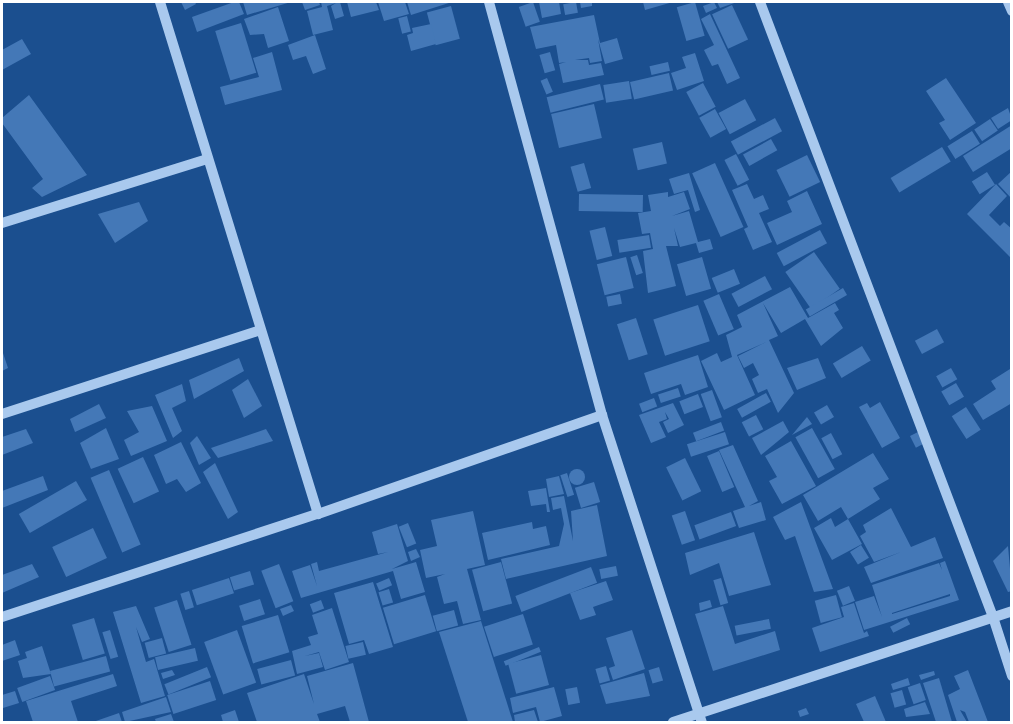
<!DOCTYPE html>
<style>
body{margin:0}
#map{position:relative;width:1013px;height:724px;overflow:hidden;background:#1b4f8f;font-family:Manrope,sans-serif}
div>[style]{position:absolute}
[style*='--x']{left:calc(var(--x)*1px);top:calc(var(--y)*1px);width:calc(var(--w)*1px);rotate:calc(var(--a)*1deg)}
.building>*{inset:0;background:#4478b7;transform-origin:0 0}
.round{border-radius:50%}
.minor>*{height:10px;margin:-5px;padding:0 5px;transform-origin:5px;border-radius:5px;background:#a9c9ee}
span{translate:-50% -50%;white-space:nowrap;text-align:center;line-height:1.15;-webkit-text-stroke:4.5px #1b4f8f;paint-order:stroke}
.frame{position:absolute;inset:0;border:3px solid #fff;pointer-events:none}
</style>
<div id="map">
<div class="building">
<div style="clip-path:polygon(181px 2px,195px 2px,196px 4px,185px 10px)"></div>
<div style="clip-path:polygon(234px 2px,239px 2px,244px 14px,197px 32px,192px 17px)"></div>
<div style="clip-path:polygon(243px 2px,291px 2px,247px 15px)"></div>
<div style="clip-path:polygon(302px 2px,319px 2px,320px 5px,305px 10px)"></div>
<div style="clip-path:polygon(321px 2px,340px 2px,344px 16px,335px 19px,331px 6px,336px 3px,327px 6px,333px 30px,313px 35px,307px 11px,322px 7px)"></div>
<div style="clip-path:polygon(347px 2px,376px 2px,379px 10px,351px 17px)"></div>
<div style="clip-path:polygon(378px 2px,405px 2px,409px 14px,384px 21px)"></div>
<div style="clip-path:polygon(407px 2px,452px 2px,411px 15px)"></div>
<div style="left:533px;top:2px;width:21px;height:15px;rotate:71deg"></div>
<div style="clip-path:polygon(539px 2px,559px 2px,561px 14px,542px 18px)"></div>
<div style="left:576px;top:2px;width:11px;height:13px;rotate:80deg"></div>
<div style="clip-path:polygon(580px 2px,592px 2px,592px 6px,581px 8px)"></div>
<div style="clip-path:polygon(643px 2px,673px 2px,645px 10px)"></div>
<div style="left:695px;top:2px;width:35px;height:19px;rotate:74deg"></div>
<div style="clip-path:polygon(714px 2px,717px 8px,706px 13px,703px 6px)"></div>
<div style="clip-path:polygon(717px 2px,737px 2px,720px 8px)"></div>
<div style="left:732px;top:5px;width:38px;height:22px;rotate:65deg"></div>
<div style="left:451px;top:6px;width:34px;height:25px;rotate:75deg"></div>
<div style="clip-path:polygon(278px 7px,289px 41px,268px 48px,264px 34px,250px 35px,244px 19px)"></div>
<div style="clip-path:polygon(710px 14px,740px 78px,727px 84px,718px 64px,712px 66px,704px 50px,714px 45px,701px 19px)"></div>
<div style="clip-path:polygon(594px 15px,600px 43px,617px 38px,623px 59px,605px 64px,598px 39px,602px 61px,590px 63px,589px 58px,575px 60px,588px 60px,589px 65px,601px 63px,604px 75px,563px 83px,559px 64px,566px 62px,559px 63px,556px 45px,536px 49px,530px 27px)"></div>
<div style="left:407px;top:16px;width:16px;height:9px;rotate:76deg"></div>
<div style="left:241px;top:23px;width:52px;height:27px;rotate:73deg"></div>
<div style="clip-path:polygon(431px 24px,436px 44px,411px 51px,407px 35px,413px 33px,412px 28px)"></div>
<div style="clip-path:polygon(315px 35px,326px 69px,313px 74px,306px 56px,293px 60px,288px 45px)"></div>
<div style="clip-path:polygon(22px 39px,31px 54px,2px 70px,2px 50px)"></div>
<div style="clip-path:polygon(272px 52px,282px 90px,225px 105px,220px 87px,259px 77px,253px 58px)"></div>
<div style="left:550px;top:52px;width:19px;height:11px;rotate:74deg"></div>
<div style="clip-path:polygon(695px 53px,704px 81px,677px 90px,671px 73px,686px 68px,682px 57px)"></div>
<div style="left:668px;top:62px;width:9px;height:19px;rotate:77deg"></div>
<div style="left:669px;top:73px;width:18px;height:40px;rotate:77deg"></div>
<div style="left:547px;top:78px;width:15px;height:7px;rotate:67deg"></div>
<div style="clip-path:polygon(946px 78px,976px 123px,950px 140px,939px 123px,945px 120px,926px 91px)"></div>
<div style="left:629px;top:81px;width:18px;height:26px;rotate:81deg"></div>
<div style="left:703px;top:83px;width:27px;height:19px;rotate:62deg"></div>
<div style="left:600px;top:84px;width:16px;height:55px;rotate:76deg"></div>
<div style="clip-path:polygon(29px 95px,87px 175px,42px 197px,32px 188px,43px 179px,2px 123px,2px 118px)"></div>
<div style="left:745px;top:99px;width:24px;height:30px;rotate:62deg"></div>
<div style="left:594px;top:104px;width:35px;height:44px;rotate:77deg"></div>
<div style="clip-path:polygon(1008px 108px,1012px 120px,998px 129px,991px 118px)"></div>
<div style="left:715px;top:109px;width:23px;height:18px;rotate:61deg"></div>
<div style="left:775px;top:118px;width:15px;height:50px;rotate:62deg"></div>
<div style="left:990px;top:119px;width:14px;height:19px;rotate:56deg"></div>
<div style="clip-path:polygon(1012px 125px,1012px 148px,973px 172px,963px 156px)"></div>
<div style="left:972px;top:131px;width:15px;height:29px;rotate:58deg"></div>
<div style="left:771px;top:139px;width:13px;height:32px;rotate:61deg"></div>
<div style="left:662px;top:142px;width:22px;height:30px;rotate:77deg"></div>
<div style="left:942px;top:147px;width:17px;height:60px;rotate:59deg"></div>
<div style="left:736px;top:154px;width:29px;height:13px;rotate:63deg"></div>
<div style="left:807px;top:155px;width:30px;height:34px;rotate:64deg"></div>
<div style="left:584px;top:163px;width:26px;height:14px;rotate:74deg"></div>
<div style="left:715px;top:163px;width:70px;height:25px;rotate:66deg"></div>
<div style="clip-path:polygon(1012px 171px,1012px 199px,998px 184px)"></div>
<div style="left:987px;top:172px;width:15px;height:18px;rotate:58deg"></div>
<div style="clip-path:polygon(689px 173px,700px 210px,695px 212px,688px 190px,674px 194px,669px 179px)"></div>
<div style="clip-path:polygon(747px 184px,754px 199px,763px 195px,769px 209px,759px 213px,772px 242px,753px 250px,744px 229px,748px 227px,732px 190px)"></div>
<div style="clip-path:polygon(996px 184px,1007px 196px,989px 215px,1000px 226px,1004px 222px,1012px 229px,1012px 259px,967px 214px)"></div>
<div style="clip-path:polygon(807px 191px,822px 224px,777px 245px,767px 223px,792px 212px,787px 201px)"></div>
<div style="clip-path:polygon(668px 192px,668px 197px,684px 192px,690px 209px,672px 216px,689px 211px,698px 242px,710px 239px,713px 249px,699px 253px,696px 243px,680px 247px,674px 228px,678px 246px,666px 246px,676px 286px,648px 293px,643px 251px,653px 249px,650px 233px,642px 234px,638px 213px,651px 211px,648px 195px)"></div>
<div style="left:579px;top:194px;width:64px;height:17px;rotate:1deg"></div>
<div style="clip-path:polygon(139px 202px,148px 221px,115px 243px,98px 214px)"></div>
<div style="left:605px;top:227px;width:30px;height:16px;rotate:76deg"></div>
<div style="left:820px;top:230px;width:15px;height:49px;rotate:62deg"></div>
<div style="left:649px;top:235px;width:13px;height:32px;rotate:81deg"></div>
<div style="left:814px;top:252px;width:45px;height:35px;rotate:55deg"></div>
<div style="left:637px;top:255px;width:19px;height:7px;rotate:72deg"></div>
<div style="left:626px;top:257px;width:32px;height:30px;rotate:76deg"></div>
<div style="left:702px;top:257px;width:33px;height:26px;rotate:74deg"></div>
<div style="left:734px;top:269px;width:16px;height:24px;rotate:68deg"></div>
<div style="left:765px;top:276px;width:15px;height:38px;rotate:62deg"></div>
<div style="clip-path:polygon(790px 287px,808px 318px,835px 303px,839px 310px,834px 313px,843px 328px,821px 346px,805px 319px,781px 333px,763px 303px,778px 336px,769px 340px,794px 393px,778px 413px,767px 389px,758px 393px,752px 379px,759px 375px,753px 363px,744px 368px,738px 356px,766px 342px,737px 355px,755px 395px,724px 410px,701px 361px,717px 353px,721px 362px,732px 357px,726px 335px,742px 327px,737px 315px)"></div>
<div style="left:843px;top:288px;width:8px;height:43px;rotate:60deg"></div>
<div style="left:620px;top:294px;width:10px;height:14px;rotate:79deg"></div>
<div style="left:719px;top:294px;width:38px;height:17px;rotate:67deg"></div>
<div style="left:698px;top:305px;width:38px;height:47px;rotate:72deg"></div>
<div style="left:636px;top:318px;width:38px;height:20px;rotate:72deg"></div>
<div style="left:937px;top:329px;width:15px;height:25px;rotate:62deg"></div>
<div style="left:862px;top:346px;width:17px;height:34px;rotate:59deg"></div>
<div style="clip-path:polygon(2px 350px,8px 368px,2px 371px)"></div>
<div style="clip-path:polygon(698px 355px,708px 387px,685px 395px,681px 384px,651px 394px,644px 373px)"></div>
<div style="clip-path:polygon(239px 358px,244px 371px,194px 399px,189px 380px)"></div>
<div style="clip-path:polygon(818px 358px,826px 378px,797px 390px,787px 368px)"></div>
<div style="left:951px;top:368px;width:13px;height:17px;rotate:61deg"></div>
<div style="clip-path:polygon(1010px 369px,1012px 403px,983px 420px,973px 404px,996px 389px,991px 381px)"></div>
<div style="clip-path:polygon(248px 379px,262px 406px,244px 418px,232px 390px)"></div>
<div style="left:956px;top:383px;width:16px;height:17px;rotate:60deg"></div>
<div style="clip-path:polygon(182px 384px,186px 401px,172px 408px,182px 431px,173px 438px,155px 395px)"></div>
<div style="left:678px;top:388px;width:9px;height:21px;rotate:72deg"></div>
<div style="left:712px;top:390px;width:29px;height:12px;rotate:70deg"></div>
<div style="left:766px;top:393px;width:10px;height:33px;rotate:61deg"></div>
<div style="left:698px;top:394px;width:14px;height:20px;rotate:69deg"></div>
<div style="left:654px;top:398px;width:9px;height:16px;rotate:69deg"></div>
<div style="clip-path:polygon(880px 402px,900px 438px,882px 448px,859px 407px,867px 403px,870px 408px)"></div>
<div style="clip-path:polygon(673px 403px,684px 425px,668px 433px,663px 422px,669px 419px,665px 412px,667px 419px,659px 422px,666px 437px,651px 443px,639px 415px)"></div>
<div style="clip-path:polygon(99px 404px,106px 418px,75px 432px,70px 419px)"></div>
<div style="left:827px;top:405px;width:14px;height:15px;rotate:60deg"></div>
<div style="clip-path:polygon(152px 406px,167px 441px,131px 456px,124px 440px,139px 432px,127px 411px)"></div>
<div style="left:966px;top:407px;width:27px;height:17px;rotate:57deg"></div>
<div style="left:756px;top:415px;width:16px;height:16px;rotate:63deg"></div>
<div style="clip-path:polygon(807px 417px,812px 424px,792px 435px)"></div>
<div style="clip-path:polygon(783px 421px,789px 432px,761px 455px,752px 438px)"></div>
<div style="left:721px;top:422px;width:9px;height:30px;rotate:69deg"></div>
<div style="clip-path:polygon(106px 428px,119px 459px,91px 469px,80px 443px)"></div>
<div style="left:812px;top:428px;width:47px;height:19px;rotate:61deg"></div>
<div style="clip-path:polygon(26px 429px,33px 443px,2px 455px,2px 437px)"></div>
<div style="clip-path:polygon(266px 429px,273px 441px,218px 458px,211px 448px)"></div>
<div style="left:725px;top:432px;width:13px;height:40px;rotate:72deg"></div>
<div style="left:918px;top:432px;width:13px;height:9px;rotate:63deg"></div>
<div style="left:831px;top:433px;width:24px;height:11px;rotate:62deg"></div>
<div style="clip-path:polygon(197px 436px,211px 458px,199px 465px,190px 443px)"></div>
<div style="clip-path:polygon(791px 441px,816px 486px,782px 504px,769px 481px,777px 477px,765px 456px)"></div>
<div style="clip-path:polygon(181px 442px,201px 483px,186px 492px,177px 479px,166px 484px,154px 455px)"></div>
<div style="clip-path:polygon(733px 445px,758px 501px,749px 506px,761px 502px,766px 520px,739px 528px,733px 511px,745px 507px,719px 450px)"></div>
<div style="left:719px;top:451px;width:39px;height:13px;rotate:67deg"></div>
<div style="clip-path:polygon(873px 453px,889px 479px,873px 488px,880px 499px,848px 519px,841px 507px,818px 521px,803px 495px)"></div>
<div style="left:143px;top:457px;width:38px;height:28px;rotate:65deg"></div>
<div style="left:685px;top:458px;width:37px;height:21px;rotate:64deg"></div>
<div style="clip-path:polygon(215px 463px,238px 512px,228px 519px,203px 472px)"></div>
<div class="round" style="left:569px;top:469px;width:16px;height:16px"></div>
<div style="left:109px;top:470px;width:81px;height:20px;rotate:67deg"></div>
<div style="left:567px;top:473px;width:23px;height:7px;rotate:72deg"></div>
<div style="clip-path:polygon(43px 476px,48px 490px,2px 508px,2px 491px)"></div>
<div style="clip-path:polygon(559px 476px,564px 494px,549px 497px,546px 479px)"></div>
<div style="left:76px;top:481px;width:22px;height:66px;rotate:60deg"></div>
<div style="left:594px;top:482px;width:21px;height:20px;rotate:73deg"></div>
<div style="clip-path:polygon(546px 488px,550px 512px,547px 512px,546px 504px,531px 506px,528px 491px)"></div>
<div style="clip-path:polygon(564px 496px,573px 541px,571px 511px,597px 505px,607px 556px,506px 579px,501px 559px,559px 546px,564px 524px,561px 508px,553px 510px,551px 498px)"></div>
<div style="clip-path:polygon(801px 502px,833px 589px,814px 592px,795px 536px,785px 540px,773px 517px)"></div>
<div style="clip-path:polygon(891px 508px,911px 547px,935px 537px,943px 558px,871px 583px,864px 567px,901px 552px,874px 562px,860px 536px,866px 532px,863px 525px)"></div>
<div style="clip-path:polygon(473px 511px,485px 565px,467px 569px,481px 620px,463px 624px,457px 601px,444px 604px,437px 577px,445px 574px,426px 578px,420px 550px,437px 546px,431px 520px)"></div>
<div style="left:685px;top:511px;width:31px;height:14px;rotate:71deg"></div>
<div style="left:731px;top:512px;width:15px;height:39px;rotate:70deg"></div>
<div style="clip-path:polygon(831px 518px,835px 527px,848px 519px,862px 544px,832px 560px,814px 528px)"></div>
<div style="clip-path:polygon(532px 522px,533px 529px,546px 526px,550px 545px,488px 560px,482px 533px)"></div>
<div style="left:408px;top:523px;width:22px;height:10px;rotate:68deg"></div>
<div style="clip-path:polygon(397px 524px,408px 561px,392px 569px,416px 562px,425px 592px,401px 599px,393px 571px,301px 598px,292px 571px,310px 565px,317px 586px,311px 564px,317px 562px,319px 571px,388px 552px,378px 554px,372px 532px)"></div>
<div style="left:93px;top:528px;width:33px;height:45px;rotate:65deg"></div>
<div style="clip-path:polygon(754px 532px,771px 585px,729px 596px,719px 563px,690px 575px,685px 553px)"></div>
<div style="left:861px;top:545px;width:15px;height:13px;rotate:58deg"></div>
<div style="clip-path:polygon(1008px 546px,1012px 591px,1008px 592px,993px 561px)"></div>
<div style="clip-path:polygon(416px 549px,420px 557px,411px 561px,408px 552px)"></div>
<div style="clip-path:polygon(evenodd,945px 561px,959px 600px,864px 630px,855px 602px,874px 596px,882px 617px,872px 585px,939px 563px,942px 570px,940px 563px,945px 561px,950px 594px,950px 596px,892px 614px,892px 613px,950px 594px)"></div>
<div style="left:501px;top:562px;width:43px;height:30px;rotate:75deg"></div>
<div style="clip-path:polygon(32px 564px,39px 577px,2px 593px,2px 575px)"></div>
<div style="left:279px;top:564px;width:40px;height:19px;rotate:69deg"></div>
<div style="left:616px;top:566px;width:10px;height:17px;rotate:79deg"></div>
<div style="left:591px;top:567px;width:17px;height:81px;rotate:69deg"></div>
<div style="left:250px;top:571px;width:14px;height:21px;rotate:73deg"></div>
<div style="left:229px;top:578px;width:16px;height:39px;rotate:72deg"></div>
<div style="left:389px;top:578px;width:8px;height:14px;rotate:67deg"></div>
<div style="left:721px;top:578px;width:26px;height:8px;rotate:74deg"></div>
<div style="clip-path:polygon(606px 581px,613px 600px,593px 607px,596px 615px,580px 620px,570px 593px)"></div>
<div style="clip-path:polygon(373px 582px,393px 647px,369px 654px,364px 640px,349px 644px,334px 593px)"></div>
<div style="left:849px;top:586px;width:16px;height:13px;rotate:68deg"></div>
<div style="left:389px;top:589px;width:14px;height:11px;rotate:73deg"></div>
<div style="left:189px;top:591px;width:17px;height:9px;rotate:73deg"></div>
<div style="left:425px;top:595px;width:38px;height:44px;rotate:73deg"></div>
<div style="left:836px;top:595px;width:23px;height:22px;rotate:75deg"></div>
<div style="left:260px;top:599px;width:16px;height:22px;rotate:72deg"></div>
<div style="left:177px;top:600px;width:47px;height:24px;rotate:72deg"></div>
<div style="left:321px;top:600px;width:9px;height:12px;rotate:69deg"></div>
<div style="clip-path:polygon(710px 600px,712px 607px,700px 611px,699px 603px)"></div>
<div style="clip-path:polygon(854px 603px,864px 633px,867px 631px,869px 636px,820px 652px,812px 628px,844px 617px,841px 607px)"></div>
<div style="clip-path:polygon(291px 605px,294px 611px,283px 616px,280px 609px)"></div>
<div style="clip-path:polygon(136px 606px,150px 639px,142px 642px,136px 627px,146px 662px,154px 659px,165px 696px,141px 703px,113px 612px)"></div>
<div style="clip-path:polygon(723px 606px,735px 644px,775px 631px,780px 650px,713px 671px,695px 614px)"></div>
<div style="clip-path:polygon(332px 608px,349px 662px,325px 670px,319px 652px,305px 656px,319px 653px,323px 667px,297px 674px,292px 651px,311px 645px,308px 637px,318px 634px,312px 615px)"></div>
<div style="left:454px;top:610px;width:16px;height:22px;rotate:75deg"></div>
<div style="left:523px;top:614px;width:32px;height:41px;rotate:72deg"></div>
<div style="left:278px;top:615px;width:39px;height:38px;rotate:73deg"></div>
<div style="left:94px;top:618px;width:37px;height:23px;rotate:73deg"></div>
<div style="left:907px;top:618px;width:7px;height:19px;rotate:63deg"></div>
<div style="left:769px;top:619px;width:10px;height:35px;rotate:79deg"></div>
<div style="clip-path:polygon(481px 621px,513px 722px,468px 722px,439px 632px)"></div>
<div style="left:110px;top:630px;width:28px;height:8px;rotate:73deg"></div>
<div style="left:237px;top:630px;width:56px;height:35px;rotate:70deg"></div>
<div style="clip-path:polygon(632px 630px,645px 669px,613px 680px,609px 668px,615px 666px,606px 638px)"></div>
<div style="left:162px;top:638px;width:16px;height:18px;rotate:75deg"></div>
<div style="clip-path:polygon(15px 640px,20px 655px,2px 661px,2px 645px)"></div>
<div style="left:363px;top:642px;width:13px;height:18px;rotate:77deg"></div>
<div style="clip-path:polygon(42px 646px,51px 674px,23px 678px,18px 661px,27px 658px,25px 652px)"></div>
<div style="left:539px;top:647px;width:5px;height:38px;rotate:68deg"></div>
<div style="left:195px;top:648px;width:13px;height:41px;rotate:77deg"></div>
<div style="left:541px;top:655px;width:31px;height:34px;rotate:75deg"></div>
<div style="left:106px;top:656px;width:16px;height:58px;rotate:75deg"></div>
<div style="left:291px;top:660px;width:16px;height:35px;rotate:75deg"></div>
<div style="clip-path:polygon(353px 663px,369px 722px,350px 722px,345px 706px,317px 714px,320px 722px,257px 722px,247px 693px,304px 674px,314px 704px,307px 676px)"></div>
<div style="left:606px;top:666px;width:15px;height:11px;rotate:74deg"></div>
<div style="left:207px;top:667px;width:11px;height:46px;rotate:68deg"></div>
<div style="left:659px;top:667px;width:14px;height:11px;rotate:73deg"></div>
<div style="clip-path:polygon(172px 670px,175px 675px,163px 679px,161px 673px)"></div>
<div style="clip-path:polygon(968px 670px,988px 722px,969px 722px,965px 712px,960px 710px,967px 722px,957px 722px,948px 695px,960px 689px,954px 676px)"></div>
<div style="clip-path:polygon(934px 671px,935px 675px,921px 680px,919px 675px)"></div>
<div style="clip-path:polygon(644px 673px,650px 696px,606px 704px,600px 685px)"></div>
<div style="clip-path:polygon(113px 674px,117px 686px,71px 701px,78px 722px,33px 722px,26px 701px)"></div>
<div style="left:50px;top:676px;width:15px;height:35px;rotate:70deg"></div>
<div style="clip-path:polygon(908px 678px,910px 685px,893px 690px,891px 684px)"></div>
<div style="clip-path:polygon(939px 678px,952px 722px,936px 722px,923px 683px)"></div>
<div style="left:210px;top:681px;width:20px;height:45px;rotate:72deg"></div>
<div style="left:920px;top:683px;width:18px;height:13px;rotate:71deg"></div>
<div style="clip-path:polygon(554px 687px,562px 716px,540px 722px,536px 707px,513px 713px,510px 698px)"></div>
<div style="left:577px;top:687px;width:16px;height:12px;rotate:79deg"></div>
<div style="left:902px;top:690px;width:15px;height:12px;rotate:74deg"></div>
<div style="clip-path:polygon(15px 691px,19px 703px,3px 708px,2px 695px)"></div>
<div style="clip-path:polygon(875px 696px,886px 722px,864px 722px,856px 704px)"></div>
<div style="clip-path:polygon(166px 697px,171px 712px,125px 722px,122px 712px)"></div>
<div style="clip-path:polygon(925px 702px,930px 714px,906px 717px,904px 709px)"></div>
<div style="clip-path:polygon(806px 708px,809px 714px,800px 717px,798px 711px)"></div>
<div style="clip-path:polygon(235px 710px,239px 722px,223px 722px,221px 715px)"></div>
<div style="clip-path:polygon(534px 710px,538px 722px,515px 722px,514px 715px)"></div>
<div style="clip-path:polygon(119px 713px,122px 722px,93px 722px)"></div>
<div style="clip-path:polygon(171px 714px,174px 722px,156px 722px,155px 719px)"></div>
</div>
<div class="minor">
<div style="--x:160;--y:2;--w:536;--a:72.85"></div>
<div style="--x:489;--y:2;--w:428;--a:74.7"></div>
<div style="--x:602;--y:415;--w:323;--a:72"></div>
<div style="--x:760;--y:2;--w:658;--a:69.25"></div>
<div style="--x:993;--y:617;--w:62;--a:72.1"></div>
<div style="--x:1008;--y:2;--w:10;--a:66"></div>
<div style="--x:2;--y:223;--w:215;--a:-17.3"></div>
<div style="--x:2;--y:414;--w:271;--a:-18"></div>
<div style="--x:2;--y:617;--w:332;--a:-18.1"></div>
<div style="--x:318;--y:514;--w:301;--a:-19.2"></div>
<div style="--x:673;--y:722;--w:357;--a:-18.1"></div>
</div>
<div class="frame"></div>
</div>
